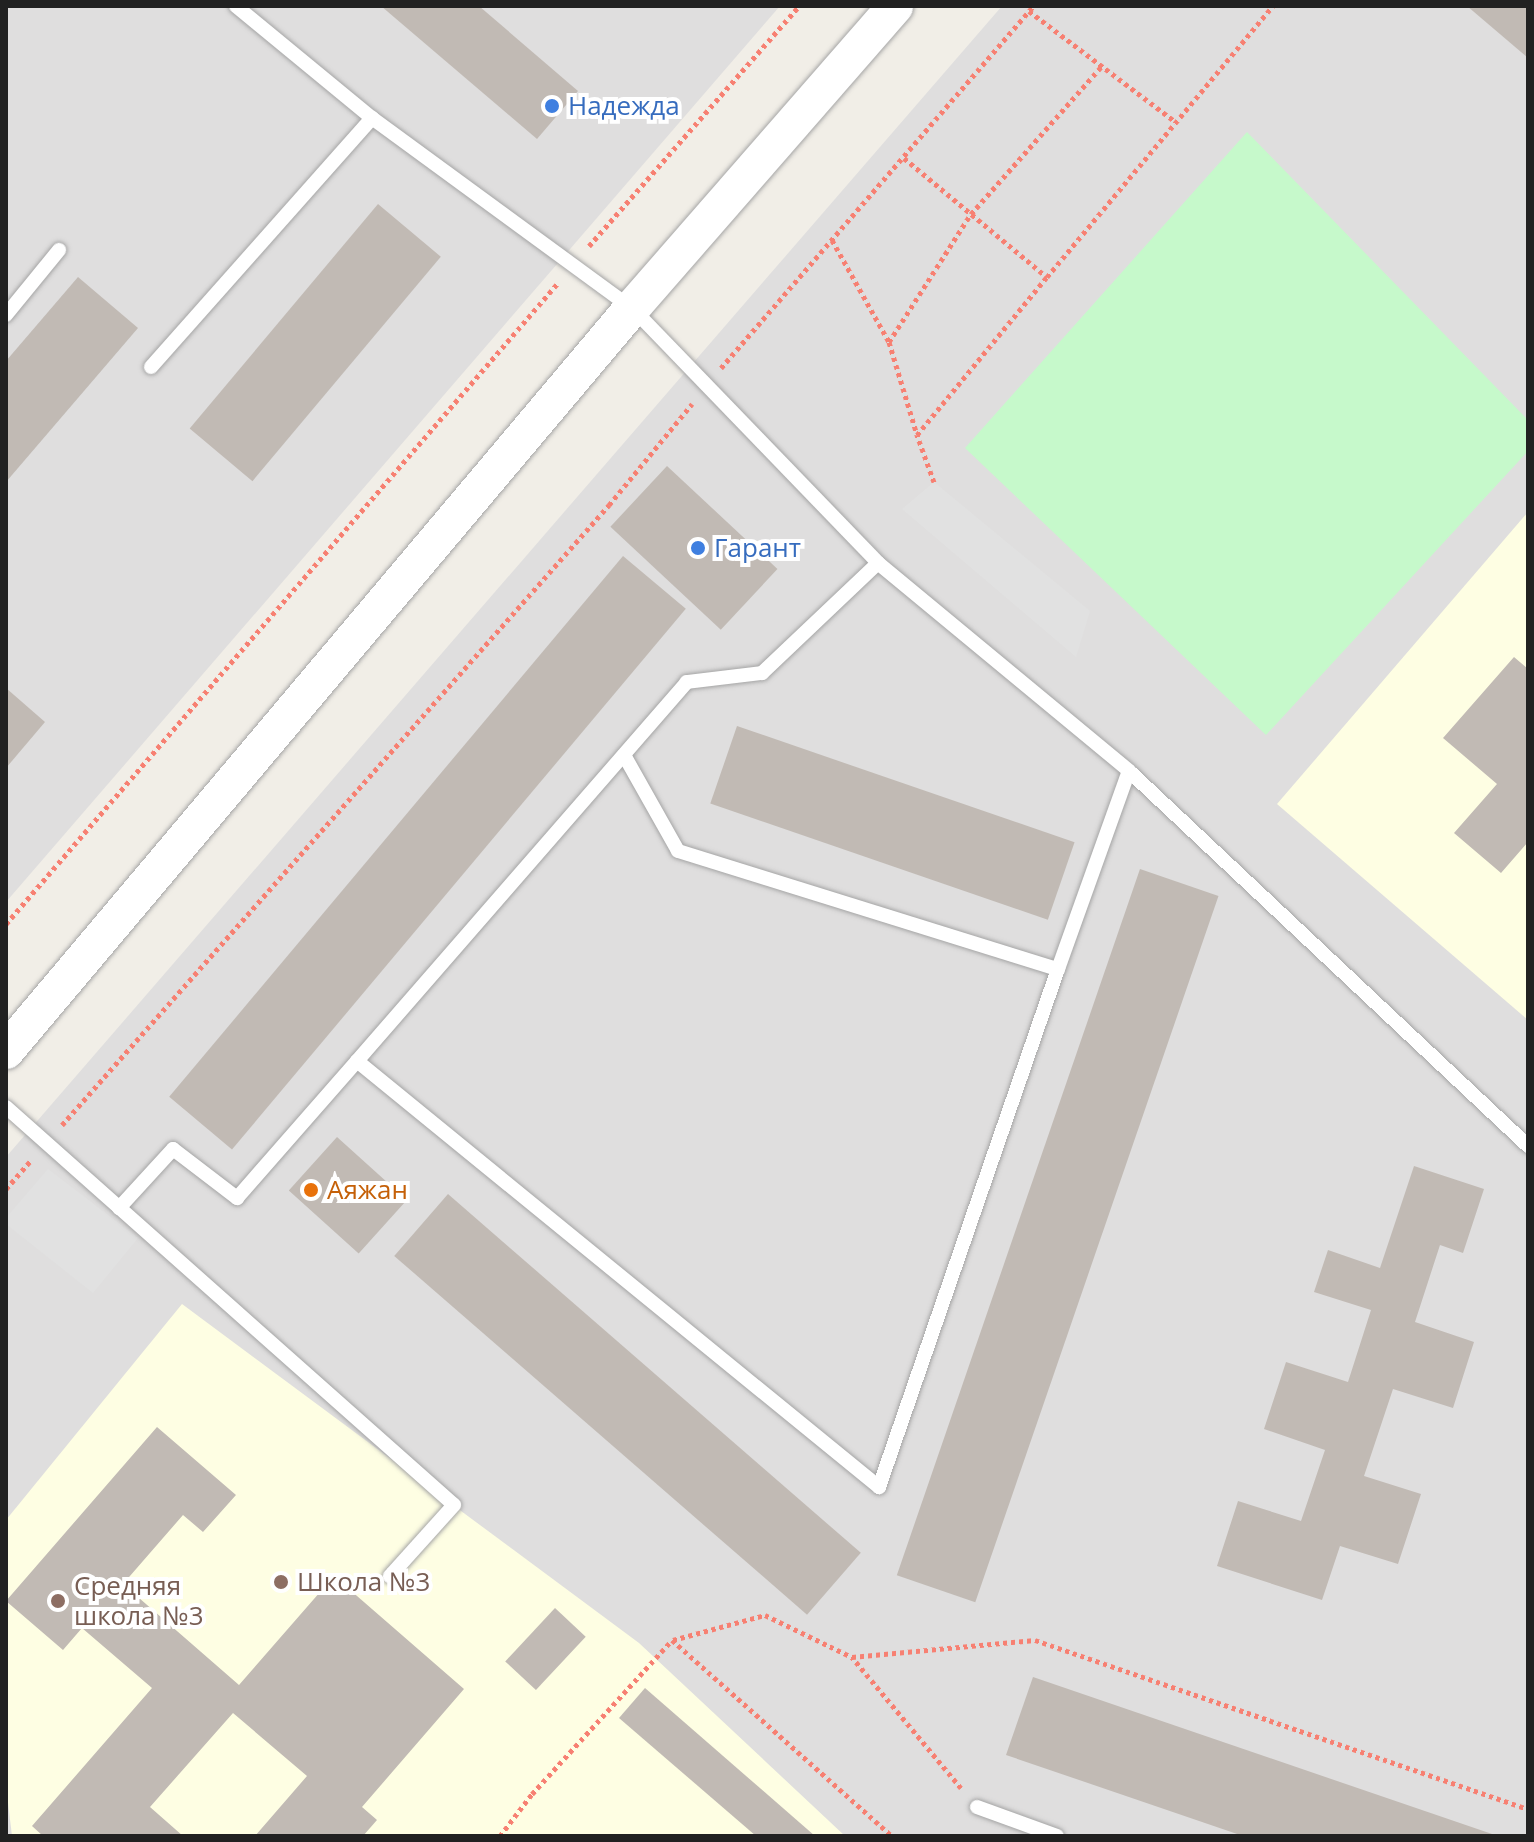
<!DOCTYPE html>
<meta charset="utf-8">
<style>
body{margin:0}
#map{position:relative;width:1534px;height:1842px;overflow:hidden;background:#f1eee7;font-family:"Open Sans",sans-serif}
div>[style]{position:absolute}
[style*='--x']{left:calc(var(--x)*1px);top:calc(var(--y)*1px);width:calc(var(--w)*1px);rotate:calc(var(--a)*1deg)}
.residential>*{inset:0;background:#dfdede}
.education>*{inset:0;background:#fefee3}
.park>*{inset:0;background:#c6f9cb}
.parking>*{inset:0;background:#e1e1e1}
.building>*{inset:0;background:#c1bab4;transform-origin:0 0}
.path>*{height:5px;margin-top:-2.5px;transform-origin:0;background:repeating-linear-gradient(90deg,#f78072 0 4px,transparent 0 8px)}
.roads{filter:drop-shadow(0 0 2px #a5a5a5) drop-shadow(0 0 2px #a5a5a5)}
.service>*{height:14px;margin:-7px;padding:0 7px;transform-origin:7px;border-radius:7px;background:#fff}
.tertiary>*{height:36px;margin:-18px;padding:0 18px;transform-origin:18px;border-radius:18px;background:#fff}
.dots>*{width:22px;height:22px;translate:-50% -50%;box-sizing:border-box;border:4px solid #fff;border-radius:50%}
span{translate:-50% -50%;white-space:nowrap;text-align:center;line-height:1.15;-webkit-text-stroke:8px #fff;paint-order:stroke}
.shop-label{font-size:26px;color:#366cbe}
.left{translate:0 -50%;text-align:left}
.food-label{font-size:26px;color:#c56008}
.education-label{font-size:26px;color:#785e54}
.frame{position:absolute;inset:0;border:8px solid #212121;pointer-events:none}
</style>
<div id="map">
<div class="residential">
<div style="clip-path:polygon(6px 6px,780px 6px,6px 902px)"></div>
<div style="clip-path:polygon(1002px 6px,1528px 6px,1528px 1836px,6px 1836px,6px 1157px)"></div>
</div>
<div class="education">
<div style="clip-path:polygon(1528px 512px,1528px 1020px,1277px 804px)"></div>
<div style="clip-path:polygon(182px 1304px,639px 1643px,845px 1836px,12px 1836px,6px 1786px,6px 1520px)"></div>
</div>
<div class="park">
<div style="clip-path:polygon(1247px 132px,1528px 420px,1528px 451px,1266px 735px,965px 448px)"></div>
</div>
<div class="parking">
<div style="clip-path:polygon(934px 482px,1090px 611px,1076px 657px,902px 509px)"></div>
<div style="clip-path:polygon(48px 1169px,138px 1238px,93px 1293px,6px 1224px,6px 1218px)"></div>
</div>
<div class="building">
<div style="clip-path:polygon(381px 6px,479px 6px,578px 91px,537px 139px)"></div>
<div style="clip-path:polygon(1467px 6px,1528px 6px,1528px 58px)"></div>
<div style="left:378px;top:204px;width:82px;height:293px;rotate:40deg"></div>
<div style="clip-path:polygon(78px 277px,138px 328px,6px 482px,6px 361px)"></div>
<div style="left:667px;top:466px;width:151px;height:83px;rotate:43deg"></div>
<div style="left:623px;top:556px;width:82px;height:706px;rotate:40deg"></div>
<div style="clip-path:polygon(1514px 657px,1528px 669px,1528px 842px,1501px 873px,1454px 833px,1497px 784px,1443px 738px)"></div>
<div style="clip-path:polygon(6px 688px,45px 722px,6px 768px)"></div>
<div style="left:737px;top:726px;width:357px;height:82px;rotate:19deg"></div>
<div style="left:1140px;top:869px;width:83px;height:747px;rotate:19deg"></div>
<div style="left:337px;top:1137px;width:94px;height:72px;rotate:42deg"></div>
<div style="clip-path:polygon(1414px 1166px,1484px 1189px,1463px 1253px,1440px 1245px,1415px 1322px,1474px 1342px,1453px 1408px,1393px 1389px,1364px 1476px,1421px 1494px,1398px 1564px,1340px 1546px,1322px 1600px,1217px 1566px,1238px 1501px,1301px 1521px,1325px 1450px,1264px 1429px,1286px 1362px,1348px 1382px,1371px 1310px,1314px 1292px,1328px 1250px,1380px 1268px)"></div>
<div style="left:448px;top:1194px;width:547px;height:82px;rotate:41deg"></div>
<div style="clip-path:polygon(157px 1427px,236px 1495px,203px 1532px,183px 1515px,123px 1584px,239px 1685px,334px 1576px,464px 1689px,362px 1807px,377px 1820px,363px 1836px,255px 1836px,307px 1776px,233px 1713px,150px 1807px,183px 1836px,43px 1836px,32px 1826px,152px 1688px,82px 1628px,63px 1650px,6px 1601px)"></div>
<div style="left:555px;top:1608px;width:42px;height:73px;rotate:43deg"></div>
<div style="clip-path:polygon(1033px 1677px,1495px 1835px,1495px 1836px,1243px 1836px,1006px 1755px)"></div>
<div style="clip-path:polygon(645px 1688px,815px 1836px,756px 1836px,619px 1718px)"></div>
</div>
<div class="path">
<div style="--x:1029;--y:11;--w:184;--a:37.1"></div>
<div style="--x:904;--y:158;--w:186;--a:39.8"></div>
<div style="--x:1047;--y:277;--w:353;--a:-50.2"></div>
<div style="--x:832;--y:240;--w:117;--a:60.8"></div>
<div style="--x:889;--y:342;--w:97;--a:73.2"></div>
<div style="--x:589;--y:246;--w:319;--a:-48.8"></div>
<div style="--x:889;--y:342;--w:152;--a:-57.4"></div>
<div style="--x:971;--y:214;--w:198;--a:-48.5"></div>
<div style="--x:721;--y:368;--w:479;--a:-49.2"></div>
<div style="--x:934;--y:482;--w:50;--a:-109.9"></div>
<div style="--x:917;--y:435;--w:205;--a:-50.6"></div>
<div style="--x:6;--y:924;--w:845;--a:-49.27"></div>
<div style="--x:62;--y:1125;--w:827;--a:-48.58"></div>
<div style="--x:609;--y:505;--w:131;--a:-50.6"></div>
<div style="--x:6;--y:1189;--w:38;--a:-49"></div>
<div style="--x:673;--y:1640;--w:95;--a:-15.2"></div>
<div style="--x:765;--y:1615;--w:97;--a:25.8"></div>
<div style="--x:961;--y:1788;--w:170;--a:-129.8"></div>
<div style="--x:852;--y:1657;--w:184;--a:-5.3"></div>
<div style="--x:1035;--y:1640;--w:521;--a:18.92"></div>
<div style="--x:500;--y:1836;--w:53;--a:-52.7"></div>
<div style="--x:532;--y:1794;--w:208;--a:-47.7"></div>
<div style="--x:672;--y:1640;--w:295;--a:41.7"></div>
</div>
<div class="roads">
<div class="service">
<div style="--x:236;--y:6;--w:176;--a:39.5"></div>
<div style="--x:372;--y:118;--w:322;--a:36.2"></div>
<div style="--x:632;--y:308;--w:354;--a:46"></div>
<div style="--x:878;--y:563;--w:326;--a:39.6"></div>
<div style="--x:1129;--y:771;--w:548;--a:43.22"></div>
<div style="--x:6;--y:315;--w:84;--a:-50.8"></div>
<div style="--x:151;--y:367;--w:333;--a:-48.4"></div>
<div style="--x:878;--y:563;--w:160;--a:136.5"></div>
<div style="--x:762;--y:673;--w:76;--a:173.2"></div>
<div style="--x:687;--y:682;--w:503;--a:131.05"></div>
<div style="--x:357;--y:1061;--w:674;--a:39.22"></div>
<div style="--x:879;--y:1487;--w:548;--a:-70.94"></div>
<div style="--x:624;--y:755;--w:110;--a:60.6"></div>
<div style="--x:678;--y:851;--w:398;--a:17.3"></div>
<div style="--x:1058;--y:969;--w:210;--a:-70.3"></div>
<div style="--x:6;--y:1107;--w:599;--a:41.62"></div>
<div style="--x:454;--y:1505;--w:96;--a:132"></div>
<div style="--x:119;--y:1208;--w:80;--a:-47.5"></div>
<div style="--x:173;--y:1149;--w:81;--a:37.4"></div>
<div style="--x:237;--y:1198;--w:182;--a:-48.8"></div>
<div style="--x:977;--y:1807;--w:85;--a:19.9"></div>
</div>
<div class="tertiary">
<div style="--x:6;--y:1051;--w:972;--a:-49.88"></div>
<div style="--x:632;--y:308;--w:400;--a:-48.9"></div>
</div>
</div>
<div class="dots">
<div style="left:552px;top:106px;background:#3f7fe0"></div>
<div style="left:698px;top:548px;background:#3f7fe0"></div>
<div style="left:311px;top:1190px;background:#e8710a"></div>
<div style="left:281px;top:1582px;background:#8d6e63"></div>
<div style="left:58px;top:1601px;background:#8d6e63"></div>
</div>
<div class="shop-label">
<span class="left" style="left:568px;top:106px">Надежда</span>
<span class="left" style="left:714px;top:548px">Гарант</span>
</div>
<div class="food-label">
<span class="left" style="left:327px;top:1190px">Аяжан</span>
</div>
<div class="education-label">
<span class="left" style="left:297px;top:1582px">Школа №3</span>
<span class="left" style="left:74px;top:1601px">Средняя<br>школа №3</span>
</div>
<div class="frame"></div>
</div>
